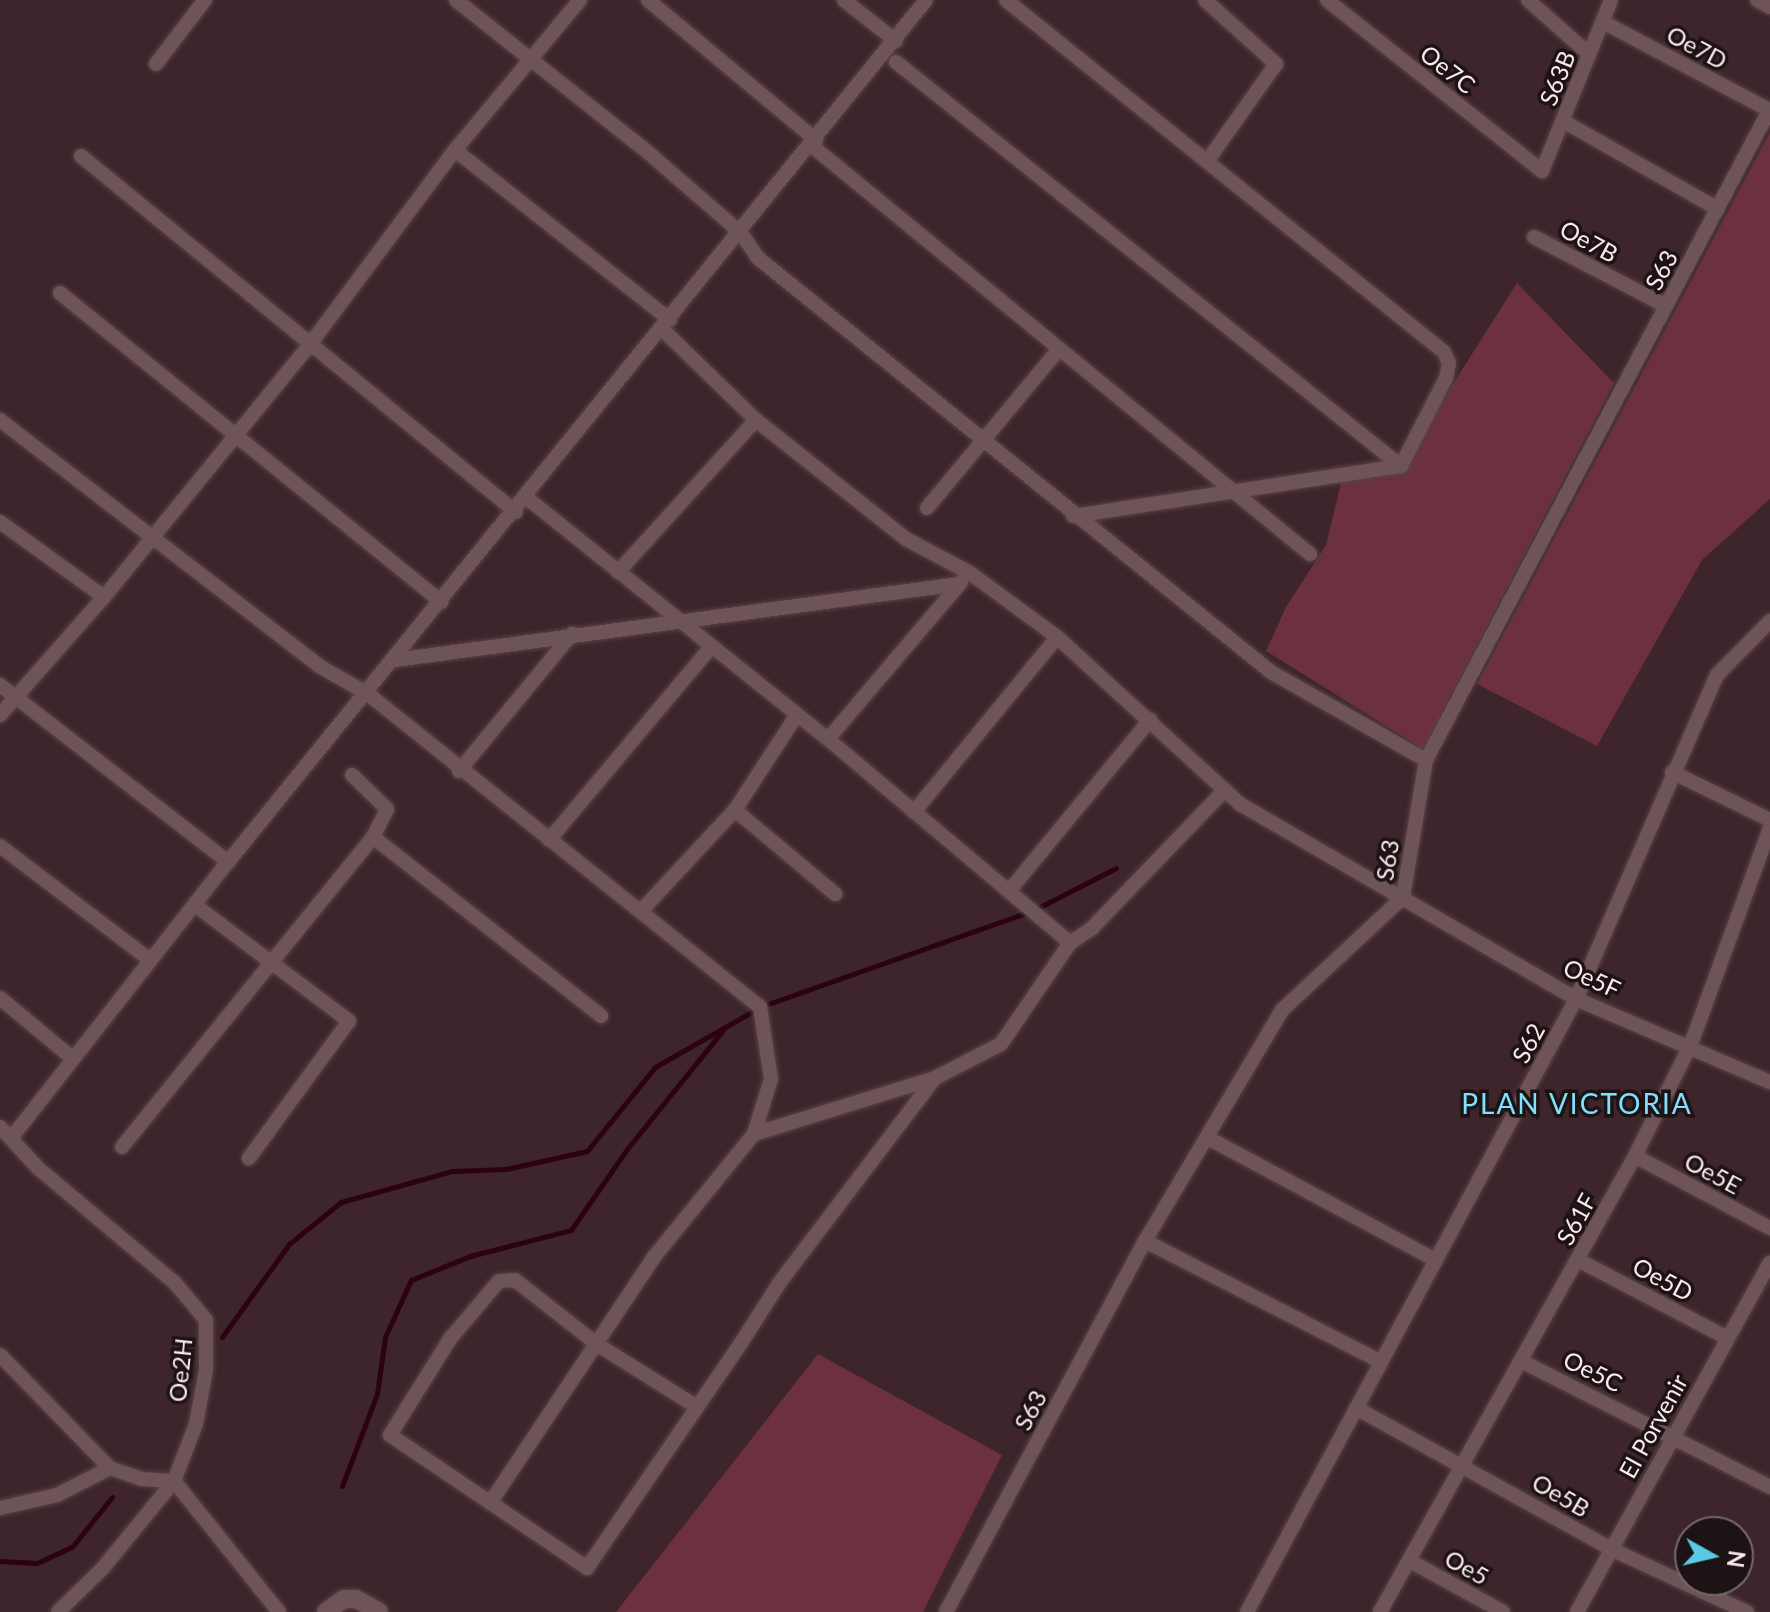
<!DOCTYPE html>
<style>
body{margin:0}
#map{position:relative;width:1770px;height:1612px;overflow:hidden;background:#3d252b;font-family:Lato,sans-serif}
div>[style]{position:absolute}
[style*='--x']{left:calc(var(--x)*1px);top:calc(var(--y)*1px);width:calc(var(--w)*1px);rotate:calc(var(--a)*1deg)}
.green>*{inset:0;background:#6c3041}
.stream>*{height:5px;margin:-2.5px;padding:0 2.5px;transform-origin:2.5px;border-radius:2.5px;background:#2c0110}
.roads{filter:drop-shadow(0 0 2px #574347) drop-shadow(0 0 2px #574347)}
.minor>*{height:14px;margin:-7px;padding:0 7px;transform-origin:7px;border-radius:7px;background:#6e5359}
.tertiary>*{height:18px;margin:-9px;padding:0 9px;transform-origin:9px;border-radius:9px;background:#6e5359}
span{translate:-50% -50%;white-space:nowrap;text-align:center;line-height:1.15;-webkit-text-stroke:7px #1d1214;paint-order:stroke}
.street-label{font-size:24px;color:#fbeaed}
.quarter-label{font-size:28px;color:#80e1fe;letter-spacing:2px}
.north{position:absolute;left:1674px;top:1516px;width:80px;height:80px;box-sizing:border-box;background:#1d1214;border:2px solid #76686b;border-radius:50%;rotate:98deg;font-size:22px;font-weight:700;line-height:32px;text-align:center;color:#fbeaed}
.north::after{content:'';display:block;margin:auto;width:28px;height:36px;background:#5bc8e7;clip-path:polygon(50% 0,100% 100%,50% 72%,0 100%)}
</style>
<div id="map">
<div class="green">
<div style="clip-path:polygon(1770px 132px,1770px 499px,1702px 560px,1597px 746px,1477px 684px)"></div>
<div style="clip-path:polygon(1517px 283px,1614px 383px,1423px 749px,1266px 651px,1286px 607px,1326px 545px,1343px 475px,1401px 466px)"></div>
<div style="clip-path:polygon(818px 1354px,1002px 1455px,923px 1612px,616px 1612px)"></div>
</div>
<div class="stream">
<div style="--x:222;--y:1337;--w:115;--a:-54.2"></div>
<div style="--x:289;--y:1244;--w:67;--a:-38.9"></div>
<div style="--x:341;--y:1202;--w:115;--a:-15.6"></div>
<div style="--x:452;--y:1171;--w:54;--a:-2.1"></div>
<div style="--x:506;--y:1169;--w:83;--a:-12.5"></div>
<div style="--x:587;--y:1151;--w:108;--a:-51"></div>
<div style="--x:655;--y:1067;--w:121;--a:-29.7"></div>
<div style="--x:760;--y:1007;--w:291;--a:-19.5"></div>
<div style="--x:1034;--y:910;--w:92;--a:-27.1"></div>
<div style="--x:342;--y:1486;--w:98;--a:-69.2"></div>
<div style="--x:377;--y:1394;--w:58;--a:-82"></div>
<div style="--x:385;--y:1337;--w:63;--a:-65.5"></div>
<div style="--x:411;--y:1280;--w:64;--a:-22.1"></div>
<div style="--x:470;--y:1256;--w:104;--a:-14.4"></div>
<div style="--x:571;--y:1230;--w:98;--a:-55.3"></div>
<div style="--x:627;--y:1149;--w:153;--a:-51.1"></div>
<div style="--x:0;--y:1561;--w:37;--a:3"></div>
<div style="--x:37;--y:1563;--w:38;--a:-25"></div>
<div style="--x:72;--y:1547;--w:64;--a:-51.3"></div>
</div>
<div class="roads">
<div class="minor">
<div style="--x:456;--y:0;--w:240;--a:38.4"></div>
<div style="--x:644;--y:149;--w:128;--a:40.9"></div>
<div style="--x:741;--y:233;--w:30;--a:56"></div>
<div style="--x:758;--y:258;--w:659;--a:38.9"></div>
<div style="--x:1271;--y:672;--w:178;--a:29.6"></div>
<div style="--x:648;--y:0;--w:219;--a:39.8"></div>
<div style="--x:844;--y:0;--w:66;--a:38.3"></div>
<div style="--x:1006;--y:0;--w:562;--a:38.79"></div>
<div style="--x:1444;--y:352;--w:12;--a:66"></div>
<div style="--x:1449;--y:363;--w:15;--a:101"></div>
<div style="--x:1446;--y:378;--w:99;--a:117.1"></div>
<div style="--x:1205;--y:0;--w:96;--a:42"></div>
<div style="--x:1276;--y:64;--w:118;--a:125.3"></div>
<div style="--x:1327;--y:0;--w:275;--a:38.5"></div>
<div style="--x:1542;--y:171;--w:184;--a:-68"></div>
<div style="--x:1528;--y:0;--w:81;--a:41.5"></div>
<div style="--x:1757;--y:0;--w:15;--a:28"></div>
<div style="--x:1603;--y:22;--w:188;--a:27.9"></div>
<div style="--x:896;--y:62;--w:647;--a:38.66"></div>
<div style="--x:156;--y:64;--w:81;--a:-52.6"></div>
<div style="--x:1563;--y:121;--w:178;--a:29.6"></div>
<div style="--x:812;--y:146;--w:644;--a:39.33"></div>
<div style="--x:455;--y:150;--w:274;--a:38.3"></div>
<div style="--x:81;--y:156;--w:562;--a:39.3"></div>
<div style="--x:1534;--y:237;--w:149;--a:27.6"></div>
<div style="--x:60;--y:293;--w:491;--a:39"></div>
<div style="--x:662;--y:329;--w:131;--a:44.1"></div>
<div style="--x:756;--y:420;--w:191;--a:38.4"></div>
<div style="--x:906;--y:539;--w:72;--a:28"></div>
<div style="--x:970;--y:573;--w:108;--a:36.3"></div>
<div style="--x:1057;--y:637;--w:248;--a:42.4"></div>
<div style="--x:1240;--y:804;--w:388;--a:30.1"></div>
<div style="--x:1576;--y:999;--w:211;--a:23.2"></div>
<div style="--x:0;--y:420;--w:403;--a:37.6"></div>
<div style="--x:319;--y:666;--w:56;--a:29.7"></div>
<div style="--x:368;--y:694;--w:502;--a:38.61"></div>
<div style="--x:760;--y:1007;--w:73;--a:81.3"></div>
<div style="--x:771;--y:1079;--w:58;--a:107.2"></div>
<div style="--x:527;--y:498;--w:386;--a:38.7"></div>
<div style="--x:828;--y:739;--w:317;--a:40.1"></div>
<div style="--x:927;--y:508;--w:207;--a:-50.3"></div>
<div style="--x:1073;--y:516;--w:332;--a:-8.7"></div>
<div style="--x:0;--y:522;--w:128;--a:35.8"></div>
<div style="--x:618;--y:572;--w:205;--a:-47.8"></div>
<div style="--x:395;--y:660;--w:569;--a:-7.67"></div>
<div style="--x:0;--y:685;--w:289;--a:37.8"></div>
<div style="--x:0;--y:715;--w:157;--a:-48.6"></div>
<div style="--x:104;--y:597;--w:328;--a:-50.8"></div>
<div style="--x:311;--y:343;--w:241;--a:-53.3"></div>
<div style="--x:455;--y:150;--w:195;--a:-50.2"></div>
<div style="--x:828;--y:739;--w:206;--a:-49.7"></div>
<div style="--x:459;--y:771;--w:178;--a:-50.5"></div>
<div style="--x:1672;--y:772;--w:109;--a:26.1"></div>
<div style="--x:735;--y:810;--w:131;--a:40"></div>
<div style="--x:914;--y:812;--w:226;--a:-50.7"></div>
<div style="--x:373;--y:837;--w:290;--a:38.1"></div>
<div style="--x:549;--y:840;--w:253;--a:-50"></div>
<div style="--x:0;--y:846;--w:187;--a:37.2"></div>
<div style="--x:1009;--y:891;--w:222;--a:-50.5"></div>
<div style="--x:195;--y:905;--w:193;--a:37"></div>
<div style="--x:349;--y:1021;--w:170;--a:126.1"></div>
<div style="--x:641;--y:911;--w:138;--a:-47.1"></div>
<div style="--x:735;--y:810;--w:112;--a:-57"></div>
<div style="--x:0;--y:998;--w:94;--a:39.8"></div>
<div style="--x:0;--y:1127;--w:56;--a:47.2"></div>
<div style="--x:38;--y:1168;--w:179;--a:40"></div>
<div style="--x:175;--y:1283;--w:48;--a:50"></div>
<div style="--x:206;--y:1320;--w:50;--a:90"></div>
<div style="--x:206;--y:1370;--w:55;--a:100.5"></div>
<div style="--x:196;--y:1424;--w:61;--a:111.1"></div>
<div style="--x:174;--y:1481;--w:112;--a:129.2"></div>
<div style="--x:103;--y:1568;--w:63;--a:135.6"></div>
<div style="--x:12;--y:1137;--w:350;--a:-51.9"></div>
<div style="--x:228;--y:862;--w:1109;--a:-51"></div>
<div style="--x:1208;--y:1138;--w:259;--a:28.2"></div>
<div style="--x:122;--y:1147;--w:399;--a:-51"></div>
<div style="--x:373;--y:837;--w:31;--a:-63"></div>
<div style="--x:387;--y:809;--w:49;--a:-135.8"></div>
<div style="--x:1635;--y:1156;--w:153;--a:28.1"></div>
<div style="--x:1145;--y:1241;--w:265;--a:27.1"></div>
<div style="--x:1578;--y:1260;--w:168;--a:27.6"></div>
<div style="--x:0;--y:1355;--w:158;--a:45.8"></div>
<div style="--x:1523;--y:1362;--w:277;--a:26.8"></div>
<div style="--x:697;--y:1407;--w:117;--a:-147.9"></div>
<div style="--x:598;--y:1345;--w:105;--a:-141.9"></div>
<div style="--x:515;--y:1280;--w:16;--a:176"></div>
<div style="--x:499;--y:1281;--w:76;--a:130.2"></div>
<div style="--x:450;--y:1339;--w:113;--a:122"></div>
<div style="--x:390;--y:1435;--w:238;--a:34"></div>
<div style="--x:587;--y:1568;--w:273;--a:-55.6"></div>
<div style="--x:741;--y:1343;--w:72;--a:-57.4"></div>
<div style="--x:780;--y:1282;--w:256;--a:-52.8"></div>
<div style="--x:1356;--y:1408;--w:291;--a:28.9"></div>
<div style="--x:1611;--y:1549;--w:150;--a:24.9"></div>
<div style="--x:490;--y:1503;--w:296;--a:-56.3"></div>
<div style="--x:654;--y:1257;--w:159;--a:-50.9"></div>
<div style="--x:754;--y:1134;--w:189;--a:-17.2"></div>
<div style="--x:935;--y:1078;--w:74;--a:-27.3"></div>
<div style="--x:1001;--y:1044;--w:122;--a:-55.7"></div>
<div style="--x:1070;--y:943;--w:27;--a:-34"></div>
<div style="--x:1092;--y:928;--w:192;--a:-46.1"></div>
<div style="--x:0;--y:1508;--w:58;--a:-12.8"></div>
<div style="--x:57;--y:1495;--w:59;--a:-27"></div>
<div style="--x:110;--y:1468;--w:34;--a:19"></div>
<div style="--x:142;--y:1479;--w:32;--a:4"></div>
<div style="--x:174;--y:1481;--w:168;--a:51.3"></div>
<div style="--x:1410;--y:1561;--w:106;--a:28.7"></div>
<div style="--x:946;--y:1612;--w:421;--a:-61.8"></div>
<div style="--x:1145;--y:1241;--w:269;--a:-59.3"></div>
<div style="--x:1282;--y:1010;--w:166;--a:-43"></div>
<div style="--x:1403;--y:897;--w:139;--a:-80.5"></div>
<div style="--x:1426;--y:760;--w:736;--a:-62.15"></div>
<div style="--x:1247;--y:1612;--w:696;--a:-61.78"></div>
<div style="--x:1576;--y:999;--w:353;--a:-66.5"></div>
<div style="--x:1717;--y:675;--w:76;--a:-45.5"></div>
<div style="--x:1380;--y:1612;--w:522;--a:-60.79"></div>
<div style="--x:1635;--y:1156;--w:125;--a:-63.4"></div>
<div style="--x:1691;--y:1044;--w:230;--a:-69.9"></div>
<div style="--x:1577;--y:1612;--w:399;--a:-61.1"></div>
</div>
<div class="tertiary">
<div style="--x:326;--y:1612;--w:22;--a:-36"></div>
<div style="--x:344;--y:1599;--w:12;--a:0"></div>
<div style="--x:356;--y:1599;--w:26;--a:29"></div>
</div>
</div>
<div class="street-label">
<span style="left:1697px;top:47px;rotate:28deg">Oe7D</span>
<span style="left:1448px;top:69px;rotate:38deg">Oe7C</span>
<span style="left:1557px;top:78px;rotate:-68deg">S63B</span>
<span style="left:1589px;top:241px;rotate:28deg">Oe7B</span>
<span style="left:1661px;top:270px;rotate:-62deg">S63</span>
<span style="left:1387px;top:860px;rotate:-81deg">S63</span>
<span style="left:1592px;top:978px;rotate:25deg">Oe5F</span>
<span style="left:1528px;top:1043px;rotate:-62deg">S62</span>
<span style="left:1713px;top:1173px;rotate:28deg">Oe5E</span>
<span style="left:1576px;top:1219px;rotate:-61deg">S61F</span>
<span style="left:1663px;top:1279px;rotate:28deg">Oe5D</span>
<span style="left:180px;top:1370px;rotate:-84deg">Oe2H</span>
<span style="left:1593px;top:1371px;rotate:26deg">Oe5C</span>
<span style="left:1030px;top:1410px;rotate:-62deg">S63</span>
<span style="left:1653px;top:1426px;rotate:-61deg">El Porvenir</span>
<span style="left:1561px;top:1495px;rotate:30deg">Oe5B</span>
<span style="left:1467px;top:1567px;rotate:29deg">Oe5</span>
</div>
<div class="quarter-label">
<span style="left:1577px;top:1103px">PLAN VICTORIA</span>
</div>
<div class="north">N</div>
</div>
